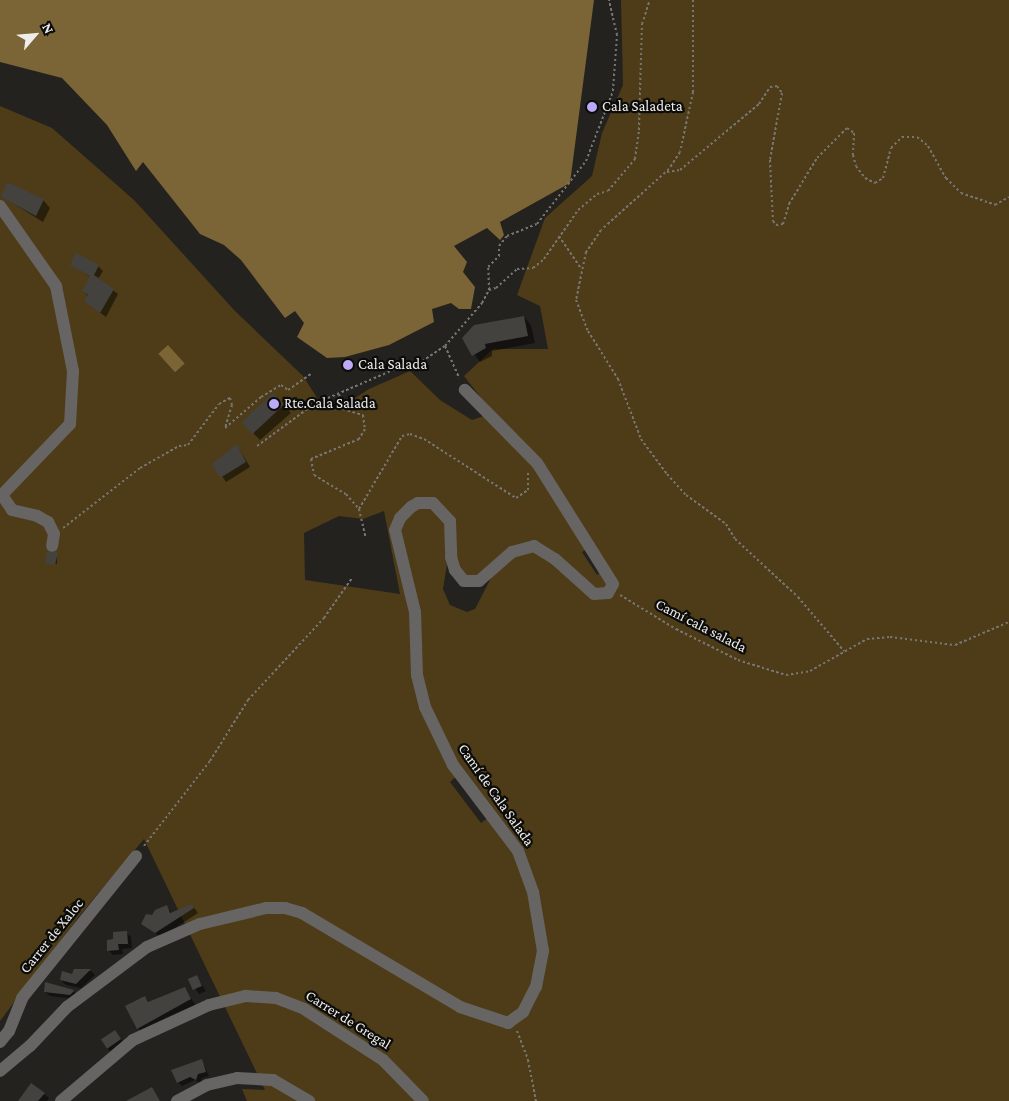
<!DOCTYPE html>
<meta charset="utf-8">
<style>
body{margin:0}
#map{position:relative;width:1009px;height:1101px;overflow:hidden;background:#24221f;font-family:"Crimson Pro",serif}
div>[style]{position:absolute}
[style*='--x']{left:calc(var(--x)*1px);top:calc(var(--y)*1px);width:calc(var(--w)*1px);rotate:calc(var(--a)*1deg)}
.green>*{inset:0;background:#4d3c17}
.water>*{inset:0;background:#7b6436;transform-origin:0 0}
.shadow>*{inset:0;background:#0007}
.building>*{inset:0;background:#44423e;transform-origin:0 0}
.path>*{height:2px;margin-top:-1px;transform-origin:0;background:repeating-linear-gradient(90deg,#787673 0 2.5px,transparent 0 5px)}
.minor>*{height:12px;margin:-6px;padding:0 6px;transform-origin:6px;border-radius:6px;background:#666563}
.dots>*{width:14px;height:14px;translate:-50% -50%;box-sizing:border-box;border:2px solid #0c0c0a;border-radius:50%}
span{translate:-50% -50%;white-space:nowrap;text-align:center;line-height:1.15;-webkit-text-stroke:4.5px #0c0c0a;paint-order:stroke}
.poi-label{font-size:15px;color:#efedeb}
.left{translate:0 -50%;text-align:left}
.street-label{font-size:15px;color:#efedeb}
.north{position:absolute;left:10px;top:10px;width:50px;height:50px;-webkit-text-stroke:4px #0c0c0a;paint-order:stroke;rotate:63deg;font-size:14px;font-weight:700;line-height:20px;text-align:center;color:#efedeb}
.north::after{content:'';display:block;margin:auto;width:18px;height:22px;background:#efedeb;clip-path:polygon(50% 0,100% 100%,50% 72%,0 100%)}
</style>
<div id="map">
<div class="green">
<div style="clip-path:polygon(evenodd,621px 0,1009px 0,1009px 1101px,247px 1101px,242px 1089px,265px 1090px,144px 839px,80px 915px,0 1021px,0 106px,52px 128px,134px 200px,235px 311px,303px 376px,323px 407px,349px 402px,369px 389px,410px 371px,440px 400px,472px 420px,484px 416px,486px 404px,464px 376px,493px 349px,548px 349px,540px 306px,517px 295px,545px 218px,592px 176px,602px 133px,623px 85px,621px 0,384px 511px,400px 594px,305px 580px,304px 533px,339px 516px,363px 519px,384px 511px,621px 0,588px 548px,603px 571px,597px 575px,582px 552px,588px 548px,621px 0,447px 564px,478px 585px,491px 578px,475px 609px,467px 612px,450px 605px,443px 589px,447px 564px,621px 0,457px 776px,488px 818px,481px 823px,450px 782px,457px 776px)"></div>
</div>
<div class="water">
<div style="clip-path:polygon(0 0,594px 0,570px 183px,500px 222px,504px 235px,500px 240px,487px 228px,454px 246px,467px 262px,463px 272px,475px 287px,471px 309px,459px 309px,451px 303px,432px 309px,434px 322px,389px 345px,345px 357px,327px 358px,297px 337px,304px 323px,295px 311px,285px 318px,241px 260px,224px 245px,200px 234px,143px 162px,136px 171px,107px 125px,62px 78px,0 62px)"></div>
<div style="left:168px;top:345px;width:25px;height:13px;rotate:48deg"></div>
</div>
<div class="shadow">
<div style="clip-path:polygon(3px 197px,43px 200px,50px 208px,43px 222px)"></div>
<div style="clip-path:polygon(71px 264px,98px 266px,103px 271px,98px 279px,118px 294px,106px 317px,90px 305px,88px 296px,83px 291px,91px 277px)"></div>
<div style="clip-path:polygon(524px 317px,531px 325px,535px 343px,492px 351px,492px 356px,480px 362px,464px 339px)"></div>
<div style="clip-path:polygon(281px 402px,291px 413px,260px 440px,253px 433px)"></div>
<div style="clip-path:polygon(237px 445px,250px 467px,226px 482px,214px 464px)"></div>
<div style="clip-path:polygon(57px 553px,57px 564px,47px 562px)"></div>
<div style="clip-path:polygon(192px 905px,198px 913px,161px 937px,148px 928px,153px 916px,166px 906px,172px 913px)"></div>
<div style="clip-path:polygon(126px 933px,131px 937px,132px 948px,122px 949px,123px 954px,113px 955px,109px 951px,115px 941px)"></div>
<div style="clip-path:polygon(75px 971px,91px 971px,95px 975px,81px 988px,66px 985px,61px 980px,73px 975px)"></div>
<div style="clip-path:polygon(197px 977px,206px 991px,199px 994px,190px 980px)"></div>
<div style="clip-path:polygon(185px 989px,196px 1006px,145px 1035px,138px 1028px,145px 997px,150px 1003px)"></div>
<div style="clip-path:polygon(73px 991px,77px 995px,74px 999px,50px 996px,45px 992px)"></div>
<div style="clip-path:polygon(115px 1031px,125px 1044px,111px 1052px,107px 1048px)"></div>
<div style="clip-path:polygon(202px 1061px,209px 1076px,202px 1078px,200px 1083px,195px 1080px,182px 1086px,178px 1082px)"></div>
<div style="clip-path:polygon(44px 1094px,49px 1098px,47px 1101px,19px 1101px)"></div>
</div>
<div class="building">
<div style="clip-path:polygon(7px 182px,44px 199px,36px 216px,1px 197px)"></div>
<div style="clip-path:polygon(76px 253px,99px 265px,94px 275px,114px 289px,100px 313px,84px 301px,88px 295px,82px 291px,90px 276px,70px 265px)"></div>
<div style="clip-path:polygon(524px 316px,528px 336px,485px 344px,486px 348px,472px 356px,462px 338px,474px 325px)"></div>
<div style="left:273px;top:393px;width:16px;height:43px;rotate:47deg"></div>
<div style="clip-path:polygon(237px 444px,246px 462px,220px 478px,212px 464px)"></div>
<div style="clip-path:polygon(47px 552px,58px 552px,55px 565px,45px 563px)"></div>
<div style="clip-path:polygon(192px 904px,194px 908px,155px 933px,141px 924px,146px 914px,152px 915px,155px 910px,167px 905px,170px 913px)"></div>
<div style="clip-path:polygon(127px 931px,128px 944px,118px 944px,119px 950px,107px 951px,107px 940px,113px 939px,113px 932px)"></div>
<div style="clip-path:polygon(74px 969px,91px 969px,76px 984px,60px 980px,62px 971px,72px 974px)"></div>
<div style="left:197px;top:975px;width:12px;height:10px;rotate:66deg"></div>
<div style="clip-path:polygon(45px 982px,74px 990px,73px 992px,70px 995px,44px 992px)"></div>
<div style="clip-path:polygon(185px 987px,191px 999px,137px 1029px,125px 1006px,145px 996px,148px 1002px)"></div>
<div style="left:115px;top:1030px;width:11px;height:17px;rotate:56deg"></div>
<div style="clip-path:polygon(202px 1059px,206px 1072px,198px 1074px,196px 1080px,190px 1077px,177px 1083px,171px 1070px)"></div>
<div style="clip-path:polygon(31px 1083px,45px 1093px,38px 1101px,18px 1101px)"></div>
<div style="clip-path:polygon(152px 1087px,160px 1101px,126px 1101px)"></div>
</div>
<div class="path">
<div style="--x:693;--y:0;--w:92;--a:90"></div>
<div style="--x:693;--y:92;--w:61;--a:102.2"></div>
<div style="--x:680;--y:152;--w:20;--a:123"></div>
<div style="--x:669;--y:169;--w:91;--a:138.1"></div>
<div style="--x:601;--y:230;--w:27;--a:124"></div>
<div style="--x:586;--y:252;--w:49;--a:101.8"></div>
<div style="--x:576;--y:300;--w:33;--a:69"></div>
<div style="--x:588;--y:331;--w:57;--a:58"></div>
<div style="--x:618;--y:379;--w:64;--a:69"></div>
<div style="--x:641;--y:439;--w:44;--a:53.4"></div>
<div style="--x:667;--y:474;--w:28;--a:48"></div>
<div style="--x:686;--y:495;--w:49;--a:35.9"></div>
<div style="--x:726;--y:524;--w:17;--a:59"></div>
<div style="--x:735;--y:539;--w:86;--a:42.6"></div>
<div style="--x:798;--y:597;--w:71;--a:49.6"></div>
<div style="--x:667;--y:172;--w:13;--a:-9"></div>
<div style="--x:680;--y:170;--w:103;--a:-39.9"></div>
<div style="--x:759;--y:104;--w:20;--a:-57"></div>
<div style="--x:770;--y:87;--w:7;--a:-8"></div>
<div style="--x:777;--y:86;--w:9;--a:54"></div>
<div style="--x:782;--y:93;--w:68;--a:100.2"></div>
<div style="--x:770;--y:160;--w:61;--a:87.2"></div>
<div style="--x:773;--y:221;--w:5;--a:53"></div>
<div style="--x:776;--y:225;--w:7;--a:-8"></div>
<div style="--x:783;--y:224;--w:21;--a:-73"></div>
<div style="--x:789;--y:204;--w:54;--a:-58.7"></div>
<div style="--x:817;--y:158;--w:42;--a:-45"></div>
<div style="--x:847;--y:128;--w:9;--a:36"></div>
<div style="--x:854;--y:133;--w:22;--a:93"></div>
<div style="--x:853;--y:155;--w:11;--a:75"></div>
<div style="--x:856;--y:166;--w:15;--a:53"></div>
<div style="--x:865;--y:178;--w:11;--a:27"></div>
<div style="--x:875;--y:183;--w:9;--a:-32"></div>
<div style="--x:883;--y:178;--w:31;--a:-75"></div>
<div style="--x:891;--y:148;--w:16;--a:-45"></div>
<div style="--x:902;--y:137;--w:15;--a:0"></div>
<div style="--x:917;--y:137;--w:14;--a:39"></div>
<div style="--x:928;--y:146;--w:37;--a:61"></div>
<div style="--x:946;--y:178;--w:21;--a:45"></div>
<div style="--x:961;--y:193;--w:36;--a:19"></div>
<div style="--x:995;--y:205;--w:16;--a:-30"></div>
<div style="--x:559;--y:236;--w:40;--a:56"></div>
<div style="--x:489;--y:290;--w:7;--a:-16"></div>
<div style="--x:496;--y:288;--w:28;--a:-42"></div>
<div style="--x:517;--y:269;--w:16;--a:-4"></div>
<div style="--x:533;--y:268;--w:14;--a:-39"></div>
<div style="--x:544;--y:259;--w:60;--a:-55.2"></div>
<div style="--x:578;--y:210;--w:25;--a:-40"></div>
<div style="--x:597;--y:194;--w:11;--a:-15"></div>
<div style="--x:608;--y:191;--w:42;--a:-49.8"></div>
<div style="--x:635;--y:159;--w:29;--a:-82"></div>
<div style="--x:639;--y:130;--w:106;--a:-88.4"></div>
<div style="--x:642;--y:24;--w:25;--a:-72"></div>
<div style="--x:445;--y:346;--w:35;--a:66"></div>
<div style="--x:339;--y:394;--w:16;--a:75"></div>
<div style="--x:343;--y:409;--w:21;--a:17"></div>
<div style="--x:363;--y:415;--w:14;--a:82"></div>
<div style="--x:365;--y:429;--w:12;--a:121"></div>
<div style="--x:359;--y:439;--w:52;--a:157.4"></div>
<div style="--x:311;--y:459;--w:16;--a:79"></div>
<div style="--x:314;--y:475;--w:37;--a:31"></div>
<div style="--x:346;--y:494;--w:20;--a:49"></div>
<div style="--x:359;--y:509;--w:28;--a:77"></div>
<div style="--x:257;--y:446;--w:71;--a:-36.4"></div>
<div style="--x:314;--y:404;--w:101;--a:-23.3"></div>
<div style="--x:407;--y:364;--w:11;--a:0"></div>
<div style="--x:418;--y:364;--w:32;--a:-34"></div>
<div style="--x:445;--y:346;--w:57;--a:-49.3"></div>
<div style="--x:482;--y:303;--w:15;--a:-62"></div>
<div style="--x:489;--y:290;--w:23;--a:-92"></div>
<div style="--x:488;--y:267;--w:16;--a:-45"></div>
<div style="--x:499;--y:256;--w:10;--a:-90"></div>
<div style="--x:499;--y:246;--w:13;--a:-51"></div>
<div style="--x:507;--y:236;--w:32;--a:-22"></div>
<div style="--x:537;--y:224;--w:80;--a:-52.1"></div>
<div style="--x:586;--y:161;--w:75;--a:-68.9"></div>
<div style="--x:613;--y:91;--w:56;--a:-85.9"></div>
<div style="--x:617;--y:35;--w:36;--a:-103"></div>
<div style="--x:359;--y:509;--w:85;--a:-59.5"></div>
<div style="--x:402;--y:436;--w:8;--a:-14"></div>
<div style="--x:410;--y:434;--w:15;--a:20"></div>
<div style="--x:424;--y:439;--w:109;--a:32.7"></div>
<div style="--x:516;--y:498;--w:14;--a:-34"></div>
<div style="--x:528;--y:490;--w:17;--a:-90"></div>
<div style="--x:63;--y:528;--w:98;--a:-37.9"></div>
<div style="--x:140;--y:468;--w:45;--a:-29.4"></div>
<div style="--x:179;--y:446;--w:9;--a:-6"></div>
<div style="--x:188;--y:445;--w:51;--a:-52.9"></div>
<div style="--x:219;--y:404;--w:13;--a:-29"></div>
<div style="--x:230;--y:398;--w:7;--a:74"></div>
<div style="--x:232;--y:405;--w:24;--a:107"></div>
<div style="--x:225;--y:428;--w:48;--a:-40.7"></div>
<div style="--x:261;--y:397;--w:23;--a:-31"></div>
<div style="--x:281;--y:385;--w:9;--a:36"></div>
<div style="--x:288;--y:390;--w:28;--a:-35"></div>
<div style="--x:620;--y:595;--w:66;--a:31.3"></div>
<div style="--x:676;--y:629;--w:69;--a:26.6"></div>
<div style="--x:738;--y:660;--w:50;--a:17.4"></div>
<div style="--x:786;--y:675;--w:24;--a:-9"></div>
<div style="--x:810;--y:671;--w:65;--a:-29.3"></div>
<div style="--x:867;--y:639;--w:23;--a:-5"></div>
<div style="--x:890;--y:637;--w:65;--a:7"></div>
<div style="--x:955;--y:645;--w:59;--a:-23.1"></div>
<div style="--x:144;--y:846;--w:108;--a:-52.2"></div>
<div style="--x:210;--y:761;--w:72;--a:-58.1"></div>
<div style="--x:248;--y:700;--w:112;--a:-47.2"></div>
<div style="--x:324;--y:618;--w:49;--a:-55"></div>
<div style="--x:517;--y:1031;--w:31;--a:69"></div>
<div style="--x:528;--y:1060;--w:42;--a:79"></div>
</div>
<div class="minor">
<div style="--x:0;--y:206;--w:98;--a:55"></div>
<div style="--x:56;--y:286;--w:87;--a:78.7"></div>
<div style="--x:73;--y:371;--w:53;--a:93.2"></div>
<div style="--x:70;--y:424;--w:101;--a:133.8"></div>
<div style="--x:2;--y:495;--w:18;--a:56"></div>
<div style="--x:12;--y:510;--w:26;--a:13"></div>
<div style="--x:37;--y:516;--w:13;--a:29"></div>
<div style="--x:48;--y:522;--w:13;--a:63"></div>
<div style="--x:54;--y:534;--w:12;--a:99"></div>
<div style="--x:0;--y:1042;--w:14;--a:-51"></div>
<div style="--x:9;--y:1031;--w:35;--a:-68"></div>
<div style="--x:22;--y:998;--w:182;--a:-51.2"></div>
<div style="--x:0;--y:1071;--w:39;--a:-40"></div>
<div style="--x:30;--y:1046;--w:54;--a:-46.5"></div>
<div style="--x:67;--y:1007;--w:100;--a:-36.9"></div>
<div style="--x:147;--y:947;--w:58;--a:-23.5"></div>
<div style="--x:200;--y:924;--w:68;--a:-13.6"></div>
<div style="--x:266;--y:908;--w:19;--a:0"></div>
<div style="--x:285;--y:908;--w:18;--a:16"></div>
<div style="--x:302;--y:913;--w:184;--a:30.7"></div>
<div style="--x:460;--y:1007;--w:51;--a:18.4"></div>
<div style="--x:508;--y:1023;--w:19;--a:-36"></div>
<div style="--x:523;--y:1012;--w:28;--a:-63"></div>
<div style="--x:536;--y:987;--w:37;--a:-79"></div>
<div style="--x:543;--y:951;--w:60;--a:-99.6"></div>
<div style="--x:533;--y:892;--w:44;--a:-110.1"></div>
<div style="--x:518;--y:851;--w:108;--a:-127.1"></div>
<div style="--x:453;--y:765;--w:64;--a:-115.8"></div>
<div style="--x:425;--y:707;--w:33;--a:-104"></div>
<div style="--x:417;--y:675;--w:63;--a:-91.8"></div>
<div style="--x:415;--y:612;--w:84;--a:-103.7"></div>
<div style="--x:395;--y:530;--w:13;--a:-67"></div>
<div style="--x:400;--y:518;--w:16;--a:-45"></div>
<div style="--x:411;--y:507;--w:8;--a:-30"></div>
<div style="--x:418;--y:503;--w:15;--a:0"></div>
<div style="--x:433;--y:503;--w:25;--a:47"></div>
<div style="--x:450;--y:521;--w:36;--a:88"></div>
<div style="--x:451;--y:557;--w:14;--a:73"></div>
<div style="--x:455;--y:570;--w:14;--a:51"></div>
<div style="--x:464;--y:581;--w:15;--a:0"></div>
<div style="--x:479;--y:581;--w:44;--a:-41.3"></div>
<div style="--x:512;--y:552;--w:23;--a:-15"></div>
<div style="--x:534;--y:546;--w:25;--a:32"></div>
<div style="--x:555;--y:559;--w:52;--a:41.9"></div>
<div style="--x:594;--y:594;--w:14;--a:-4"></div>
<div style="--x:608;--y:593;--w:10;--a:-61"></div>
<div style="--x:613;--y:584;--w:143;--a:-122.1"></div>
<div style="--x:537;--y:463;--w:103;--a:-134.6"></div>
<div style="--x:61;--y:1101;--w:94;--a:-40.3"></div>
<div style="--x:133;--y:1040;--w:84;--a:-24.7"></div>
<div style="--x:209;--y:1005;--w:38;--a:-14"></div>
<div style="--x:246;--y:996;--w:30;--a:4"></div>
<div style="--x:276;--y:998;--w:30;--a:21"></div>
<div style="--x:304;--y:1009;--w:94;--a:32.8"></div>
<div style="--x:383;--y:1060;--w:57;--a:45.7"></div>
<div style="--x:177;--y:1101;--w:34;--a:-28"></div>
<div style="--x:207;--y:1085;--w:31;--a:-13"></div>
<div style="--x:237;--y:1078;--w:36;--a:3"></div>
<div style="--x:273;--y:1080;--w:42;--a:30.3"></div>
</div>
<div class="dots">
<div style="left:592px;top:107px;background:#baaaf7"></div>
<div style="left:348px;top:365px;background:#baaaf7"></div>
<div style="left:274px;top:404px;background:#baaaf7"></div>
</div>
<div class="poi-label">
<span class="left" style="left:602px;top:107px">Cala Saladeta</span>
<span class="left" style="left:358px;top:365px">Cala Salada</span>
<span class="left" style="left:284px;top:404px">Rte.Cala Salada</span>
</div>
<div class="street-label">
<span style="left:701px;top:626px;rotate:27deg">Camí cala salada</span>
<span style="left:496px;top:795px;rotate:55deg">Camí de Cala Salada</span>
<span style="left:52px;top:936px;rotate:-51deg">Carrer de Xaloc</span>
<span style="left:348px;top:1020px;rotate:32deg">Carrer de Gregal</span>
</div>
<div class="north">N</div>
</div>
